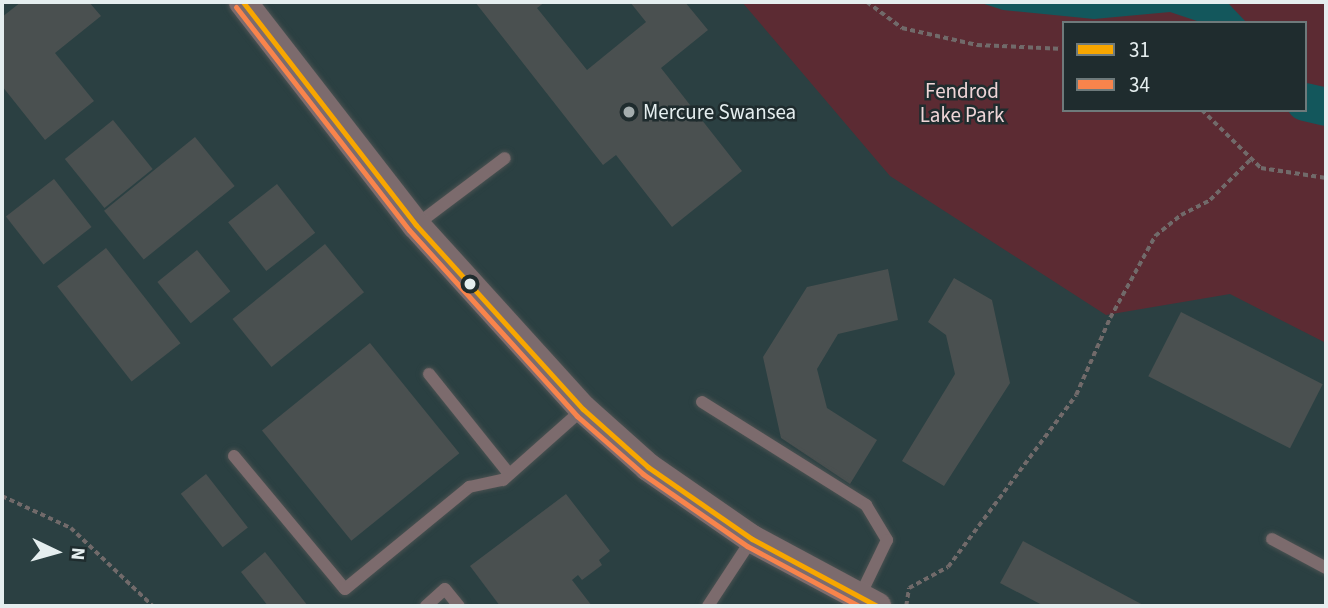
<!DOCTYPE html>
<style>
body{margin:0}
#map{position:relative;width:1328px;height:608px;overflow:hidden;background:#2c3434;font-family:"Source Sans 3",sans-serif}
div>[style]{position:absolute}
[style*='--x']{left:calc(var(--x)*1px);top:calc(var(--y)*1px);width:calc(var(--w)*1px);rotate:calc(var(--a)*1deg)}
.built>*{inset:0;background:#2b4042}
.green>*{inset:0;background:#5c2b33}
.water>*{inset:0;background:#13575c}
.river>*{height:38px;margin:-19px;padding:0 19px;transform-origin:19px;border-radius:19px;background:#13575c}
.building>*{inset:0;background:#4a5050;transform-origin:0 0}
.path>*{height:3.5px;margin-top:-1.75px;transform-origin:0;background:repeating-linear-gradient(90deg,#716a6a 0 5px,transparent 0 8.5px)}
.roads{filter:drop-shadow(0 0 2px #4a5151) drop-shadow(0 0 2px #4a5151)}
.service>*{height:12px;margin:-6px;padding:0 6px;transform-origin:6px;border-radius:6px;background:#7c6b6d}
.tertiary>*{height:28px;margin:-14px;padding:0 14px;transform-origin:14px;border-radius:14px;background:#7c6b6d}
.bus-1>*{height:5px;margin:-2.5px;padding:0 2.5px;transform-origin:2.5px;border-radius:2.5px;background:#f7a600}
.bus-2>*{height:5px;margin:-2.5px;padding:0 2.5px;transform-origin:2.5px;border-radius:2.5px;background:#f8844c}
.dots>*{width:19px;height:19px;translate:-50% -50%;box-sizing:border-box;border:4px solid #1f2c2e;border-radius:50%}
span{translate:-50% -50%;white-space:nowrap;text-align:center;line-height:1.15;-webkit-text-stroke:5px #1f2c2e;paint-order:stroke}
.park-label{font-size:21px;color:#efd5d7}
.poi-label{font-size:21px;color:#e5eeef}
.left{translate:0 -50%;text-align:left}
.frame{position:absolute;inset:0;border:4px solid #e5eeef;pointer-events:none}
.legend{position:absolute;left:1062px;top:21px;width:245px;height:91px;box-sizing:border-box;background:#1f2c2e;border:2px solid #6e7a7b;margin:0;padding:9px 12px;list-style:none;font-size:21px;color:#e5eeef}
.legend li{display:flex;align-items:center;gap:14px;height:35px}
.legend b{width:35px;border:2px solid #6e7a7b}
.north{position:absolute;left:21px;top:517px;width:70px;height:70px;-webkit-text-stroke:5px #1f2c2e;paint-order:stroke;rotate:95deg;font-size:19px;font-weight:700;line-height:28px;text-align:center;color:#e5eeef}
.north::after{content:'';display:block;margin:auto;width:24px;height:32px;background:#e5eeef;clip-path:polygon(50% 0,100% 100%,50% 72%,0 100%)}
</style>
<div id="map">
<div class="built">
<div style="clip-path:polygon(2px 2px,978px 2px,1064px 23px,1064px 110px,1305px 110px,1305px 23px,1326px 2px,1326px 606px,2px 606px)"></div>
</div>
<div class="green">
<div style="clip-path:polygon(evenodd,742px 2px,1326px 2px,1326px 343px,1230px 294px,1106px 315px,890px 176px,742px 2px,1064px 23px,1305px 23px,1305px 110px,1064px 110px,1064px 23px)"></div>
</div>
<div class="water">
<div style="clip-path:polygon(978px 2px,1227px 2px,1247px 23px,1203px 23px,1170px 12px,1094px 19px,1003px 10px)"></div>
</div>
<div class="river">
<div style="--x:1305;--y:102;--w:22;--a:13"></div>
</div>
<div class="building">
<div style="clip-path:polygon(21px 2px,89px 2px,101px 16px,55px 53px,94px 101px,45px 140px,2px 86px,2px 17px)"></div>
<div style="clip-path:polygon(475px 2px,545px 2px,537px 8px,587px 70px,646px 22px,630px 2px,685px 2px,708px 30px,661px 68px,742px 171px,672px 227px,616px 155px,603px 165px)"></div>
<div style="left:113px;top:120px;width:63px;height:62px;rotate:51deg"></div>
<div style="left:195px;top:137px;width:63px;height:117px;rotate:51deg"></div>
<div style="left:54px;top:179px;width:61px;height:61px;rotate:52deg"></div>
<div style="left:277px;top:184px;width:62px;height:62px;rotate:52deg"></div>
<div style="left:325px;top:244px;width:62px;height:119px;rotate:51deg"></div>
<div style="left:106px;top:248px;width:121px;height:62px;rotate:52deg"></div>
<div style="left:197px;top:250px;width:53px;height:51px;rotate:51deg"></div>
<div style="clip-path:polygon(888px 269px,898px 320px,838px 334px,817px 369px,827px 408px,877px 440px,850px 484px,781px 438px,763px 357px,807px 287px)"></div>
<div style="clip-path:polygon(954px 278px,992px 300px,1010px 383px,944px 486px,902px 461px,955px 374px,946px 335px,928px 322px)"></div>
<div style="left:1181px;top:312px;width:159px;height:72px;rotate:27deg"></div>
<div style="left:370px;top:343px;width:142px;height:139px;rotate:51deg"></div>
<div style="left:206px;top:474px;width:68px;height:32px;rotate:52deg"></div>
<div style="clip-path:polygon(566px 494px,610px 551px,599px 560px,602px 565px,582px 580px,578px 575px,572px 580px,592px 606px,500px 606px,470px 566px)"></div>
<div style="clip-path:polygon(1023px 541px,1145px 606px,1044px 606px,1000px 583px)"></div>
<div style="clip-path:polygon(265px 552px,308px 606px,268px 606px,241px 572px)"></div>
</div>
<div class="path">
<div style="--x:867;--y:2;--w:44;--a:36.6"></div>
<div style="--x:902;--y:28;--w:77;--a:12.8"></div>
<div style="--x:977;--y:45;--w:87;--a:2.6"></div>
<div style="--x:1202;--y:110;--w:83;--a:44.5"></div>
<div style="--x:1261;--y:168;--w:66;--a:8.7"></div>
<div style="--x:2;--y:496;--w:76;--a:24.9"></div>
<div style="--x:71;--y:528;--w:113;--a:43.6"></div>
<div style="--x:906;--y:606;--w:18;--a:-81"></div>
<div style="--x:909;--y:588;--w:44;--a:-28.3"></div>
<div style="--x:948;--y:567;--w:214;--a:-53.3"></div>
<div style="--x:1076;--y:395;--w:84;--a:-66.2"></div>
<div style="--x:1110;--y:318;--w:94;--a:-61.2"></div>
<div style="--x:1155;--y:236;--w:33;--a:-39"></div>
<div style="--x:1181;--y:215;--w:33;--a:-27"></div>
<div style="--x:1210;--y:200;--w:57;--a:-45"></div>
</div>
<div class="roads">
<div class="service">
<div style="--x:416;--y:225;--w:111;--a:-37"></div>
<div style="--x:429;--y:374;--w:128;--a:51.3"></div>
<div style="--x:702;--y:402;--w:194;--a:32.1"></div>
<div style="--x:866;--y:505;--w:41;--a:59"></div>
<div style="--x:887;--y:540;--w:64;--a:115.8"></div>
<div style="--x:234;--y:456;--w:173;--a:50.2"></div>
<div style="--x:345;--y:589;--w:161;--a:-39.4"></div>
<div style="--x:469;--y:487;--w:35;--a:-12"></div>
<div style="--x:503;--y:480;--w:107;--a:-41.6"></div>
<div style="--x:1272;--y:539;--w:61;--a:28.2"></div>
<div style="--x:426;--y:606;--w:25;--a:-42"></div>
<div style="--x:445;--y:589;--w:22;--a:51"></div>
<div style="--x:708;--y:606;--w:80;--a:-56.7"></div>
</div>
<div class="tertiary">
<div style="--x:243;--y:2;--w:282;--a:52.2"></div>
<div style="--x:416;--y:225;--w:248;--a:47.8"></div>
<div style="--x:583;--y:409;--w:87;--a:41.7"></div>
<div style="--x:648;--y:467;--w:126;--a:34.7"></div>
<div style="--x:752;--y:539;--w:142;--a:28.2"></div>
</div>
</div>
<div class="bus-1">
<div style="--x:243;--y:2;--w:282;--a:52.2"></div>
<div style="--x:416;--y:225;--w:248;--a:47.8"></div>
<div style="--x:583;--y:409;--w:87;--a:41.7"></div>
<div style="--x:648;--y:467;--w:126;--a:34.7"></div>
<div style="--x:752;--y:539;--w:142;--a:28.2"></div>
</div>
<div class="bus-2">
<div style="--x:236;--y:7;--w:282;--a:52.2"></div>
<div style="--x:409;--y:230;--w:251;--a:47.9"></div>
<div style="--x:577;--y:416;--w:88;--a:41.3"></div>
<div style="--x:643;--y:474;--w:126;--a:34.7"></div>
<div style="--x:747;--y:546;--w:127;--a:28.2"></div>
</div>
<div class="dots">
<div style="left:629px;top:112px;background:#a4adae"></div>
<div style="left:470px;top:284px;background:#e5eeef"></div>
</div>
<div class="park-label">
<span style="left:962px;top:103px">Fendrod<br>Lake Park</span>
</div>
<div class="poi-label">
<span class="left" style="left:643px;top:112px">Mercure Swansea</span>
</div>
<div class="frame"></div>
<ul class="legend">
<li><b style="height:9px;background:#f7a600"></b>31</li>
<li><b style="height:9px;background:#f8844c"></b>34</li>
</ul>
<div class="north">N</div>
</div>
